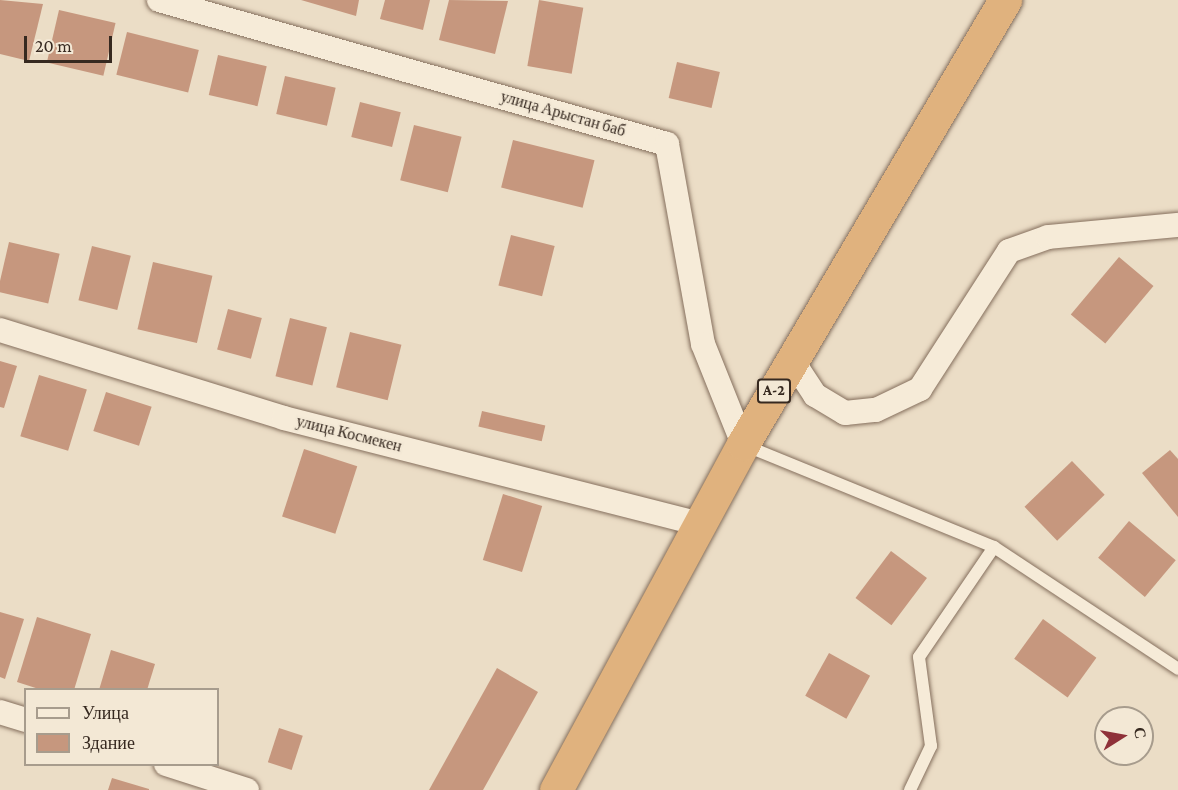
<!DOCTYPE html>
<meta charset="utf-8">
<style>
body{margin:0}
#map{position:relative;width:1178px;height:790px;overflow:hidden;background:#ebddc6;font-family:"Crimson Pro",serif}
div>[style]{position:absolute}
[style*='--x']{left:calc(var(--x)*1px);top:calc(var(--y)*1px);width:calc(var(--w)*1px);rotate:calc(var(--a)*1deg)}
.building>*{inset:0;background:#c6977e;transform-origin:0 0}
.roads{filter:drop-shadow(0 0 2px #856f5d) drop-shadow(0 0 2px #856f5d)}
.service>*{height:12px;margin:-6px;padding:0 6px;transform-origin:6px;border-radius:6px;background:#f6ebd8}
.minor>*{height:24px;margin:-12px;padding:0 12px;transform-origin:12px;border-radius:12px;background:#f6ebd8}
.trunk>*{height:33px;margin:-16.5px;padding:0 16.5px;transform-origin:16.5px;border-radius:16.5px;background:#e0b27e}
span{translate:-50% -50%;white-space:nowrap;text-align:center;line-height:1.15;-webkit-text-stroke:4.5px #f3e8d5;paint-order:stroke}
.shield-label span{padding:2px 4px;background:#f3e8d5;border:2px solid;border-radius:4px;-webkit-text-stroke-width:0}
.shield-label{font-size:15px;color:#362920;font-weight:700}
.street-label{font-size:16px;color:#362920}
.legend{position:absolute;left:24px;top:688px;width:195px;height:78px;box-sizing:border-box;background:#f3e8d5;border:2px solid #a79c8d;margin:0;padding:8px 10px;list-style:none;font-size:18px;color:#362920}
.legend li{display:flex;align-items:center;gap:12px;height:30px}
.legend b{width:30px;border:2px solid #a79c8d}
.north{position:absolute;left:1094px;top:706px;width:60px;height:60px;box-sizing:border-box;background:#f3e8d5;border:2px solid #a79c8d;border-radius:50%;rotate:79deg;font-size:16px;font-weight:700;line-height:24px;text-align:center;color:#362920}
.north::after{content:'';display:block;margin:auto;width:21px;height:27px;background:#8f3139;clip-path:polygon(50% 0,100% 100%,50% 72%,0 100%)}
.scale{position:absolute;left:24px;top:36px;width:88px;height:27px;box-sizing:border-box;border:3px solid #362920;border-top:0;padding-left:8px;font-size:18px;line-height:21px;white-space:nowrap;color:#362920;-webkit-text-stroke:4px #f3e8d5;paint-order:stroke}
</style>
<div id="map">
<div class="building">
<div style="clip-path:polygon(0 0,43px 4px,29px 61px,0 54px)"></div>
<div style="clip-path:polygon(301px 0,359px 0,356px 16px)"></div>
<div style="clip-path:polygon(385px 0,430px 0,423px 30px,380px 19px)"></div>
<div style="clip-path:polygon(449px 0,508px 1px,495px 54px,439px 40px)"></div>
<div style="left:539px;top:0;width:45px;height:67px;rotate:10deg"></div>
<div style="left:59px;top:10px;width:58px;height:54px;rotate:13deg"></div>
<div style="left:127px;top:32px;width:74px;height:44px;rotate:14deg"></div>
<div style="left:218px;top:55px;width:50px;height:41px;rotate:13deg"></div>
<div style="left:677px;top:62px;width:44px;height:37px;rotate:13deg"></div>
<div style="left:285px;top:76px;width:52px;height:39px;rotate:13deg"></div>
<div style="left:360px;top:102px;width:42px;height:36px;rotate:14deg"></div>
<div style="left:414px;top:125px;width:49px;height:57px;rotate:14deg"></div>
<div style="left:513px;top:140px;width:84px;height:49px;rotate:14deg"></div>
<div style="left:511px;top:235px;width:45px;height:52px;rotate:14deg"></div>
<div style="left:9px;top:242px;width:52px;height:51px;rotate:13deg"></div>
<div style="left:92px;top:246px;width:40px;height:56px;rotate:14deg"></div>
<div style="left:1119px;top:257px;width:45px;height:75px;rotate:40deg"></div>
<div style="left:153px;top:262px;width:61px;height:69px;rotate:13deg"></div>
<div style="left:228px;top:309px;width:35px;height:42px;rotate:15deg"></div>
<div style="left:290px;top:318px;width:38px;height:60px;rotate:14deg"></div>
<div style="left:350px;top:332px;width:53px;height:57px;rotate:14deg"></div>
<div style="clip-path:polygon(0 361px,17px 366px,4px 408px,0 407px)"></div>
<div style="left:39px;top:375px;width:50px;height:64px;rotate:17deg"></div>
<div style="left:106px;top:392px;width:48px;height:41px;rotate:18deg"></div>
<div style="left:482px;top:411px;width:65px;height:16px;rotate:13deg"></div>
<div style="left:304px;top:449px;width:56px;height:71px;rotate:18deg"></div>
<div style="clip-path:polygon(1170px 450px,1178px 459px,1178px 517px,1142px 473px)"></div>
<div style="left:1072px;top:461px;width:47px;height:66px;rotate:46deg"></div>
<div style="left:503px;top:494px;width:41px;height:69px;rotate:17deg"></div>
<div style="left:1129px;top:521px;width:61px;height:48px;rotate:40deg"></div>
<div style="left:891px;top:551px;width:45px;height:59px;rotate:37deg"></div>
<div style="clip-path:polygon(0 612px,24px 619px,5px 679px,0 677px)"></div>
<div style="clip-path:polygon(37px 617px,91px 634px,74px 690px,42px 690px,17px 682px)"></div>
<div style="left:1043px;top:619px;width:66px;height:49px;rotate:36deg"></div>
<div style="clip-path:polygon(111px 650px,155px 664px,147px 690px,99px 690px)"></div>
<div style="left:829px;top:653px;width:47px;height:49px;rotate:29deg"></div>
<div style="clip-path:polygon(497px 668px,538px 692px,483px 790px,429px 790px)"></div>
<div style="left:279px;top:728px;width:25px;height:36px;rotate:18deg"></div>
<div style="clip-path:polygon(112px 778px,149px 789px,149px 790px,108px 790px)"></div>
</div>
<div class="roads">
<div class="service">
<div style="--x:744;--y:445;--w:270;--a:22.2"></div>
<div style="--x:994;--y:547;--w:221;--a:33.5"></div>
<div style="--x:910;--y:790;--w:49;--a:-64.5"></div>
<div style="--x:931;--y:746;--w:90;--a:-97.7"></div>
<div style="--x:919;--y:657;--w:133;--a:-55.7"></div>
</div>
<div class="minor">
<div style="--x:159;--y:0;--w:528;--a:15.83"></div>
<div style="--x:667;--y:144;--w:203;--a:79.8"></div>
<div style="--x:703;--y:344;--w:108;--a:68.2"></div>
<div style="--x:0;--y:330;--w:297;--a:17.2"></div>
<div style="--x:284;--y:418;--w:430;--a:14.3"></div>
<div style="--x:792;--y:360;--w:42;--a:56.7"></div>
<div style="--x:815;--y:395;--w:35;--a:31"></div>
<div style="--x:845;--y:413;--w:31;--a:-6"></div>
<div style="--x:876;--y:410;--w:49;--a:-25.5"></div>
<div style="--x:920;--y:389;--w:164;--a:-57.2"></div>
<div style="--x:1009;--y:251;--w:41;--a:-19.7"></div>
<div style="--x:1048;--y:237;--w:131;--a:-5.3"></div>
<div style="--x:0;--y:712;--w:27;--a:17"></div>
<div style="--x:166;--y:764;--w:85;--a:17.8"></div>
</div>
<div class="trunk">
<div style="--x:556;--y:790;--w:393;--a:-61.6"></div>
<div style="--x:743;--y:444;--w:516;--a:-59.46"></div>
</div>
</div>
<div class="shield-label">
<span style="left:774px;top:391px">A-2</span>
</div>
<div class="street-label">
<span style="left:563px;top:114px;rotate:16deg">улица Арыстан баб</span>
<span style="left:349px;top:434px;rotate:14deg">улица Космекен</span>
</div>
<ul class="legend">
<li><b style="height:8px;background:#f6ebd8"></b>Улица</li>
<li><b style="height:16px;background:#c6977e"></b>Здание</li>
</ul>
<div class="north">С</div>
<div class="scale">20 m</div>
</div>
